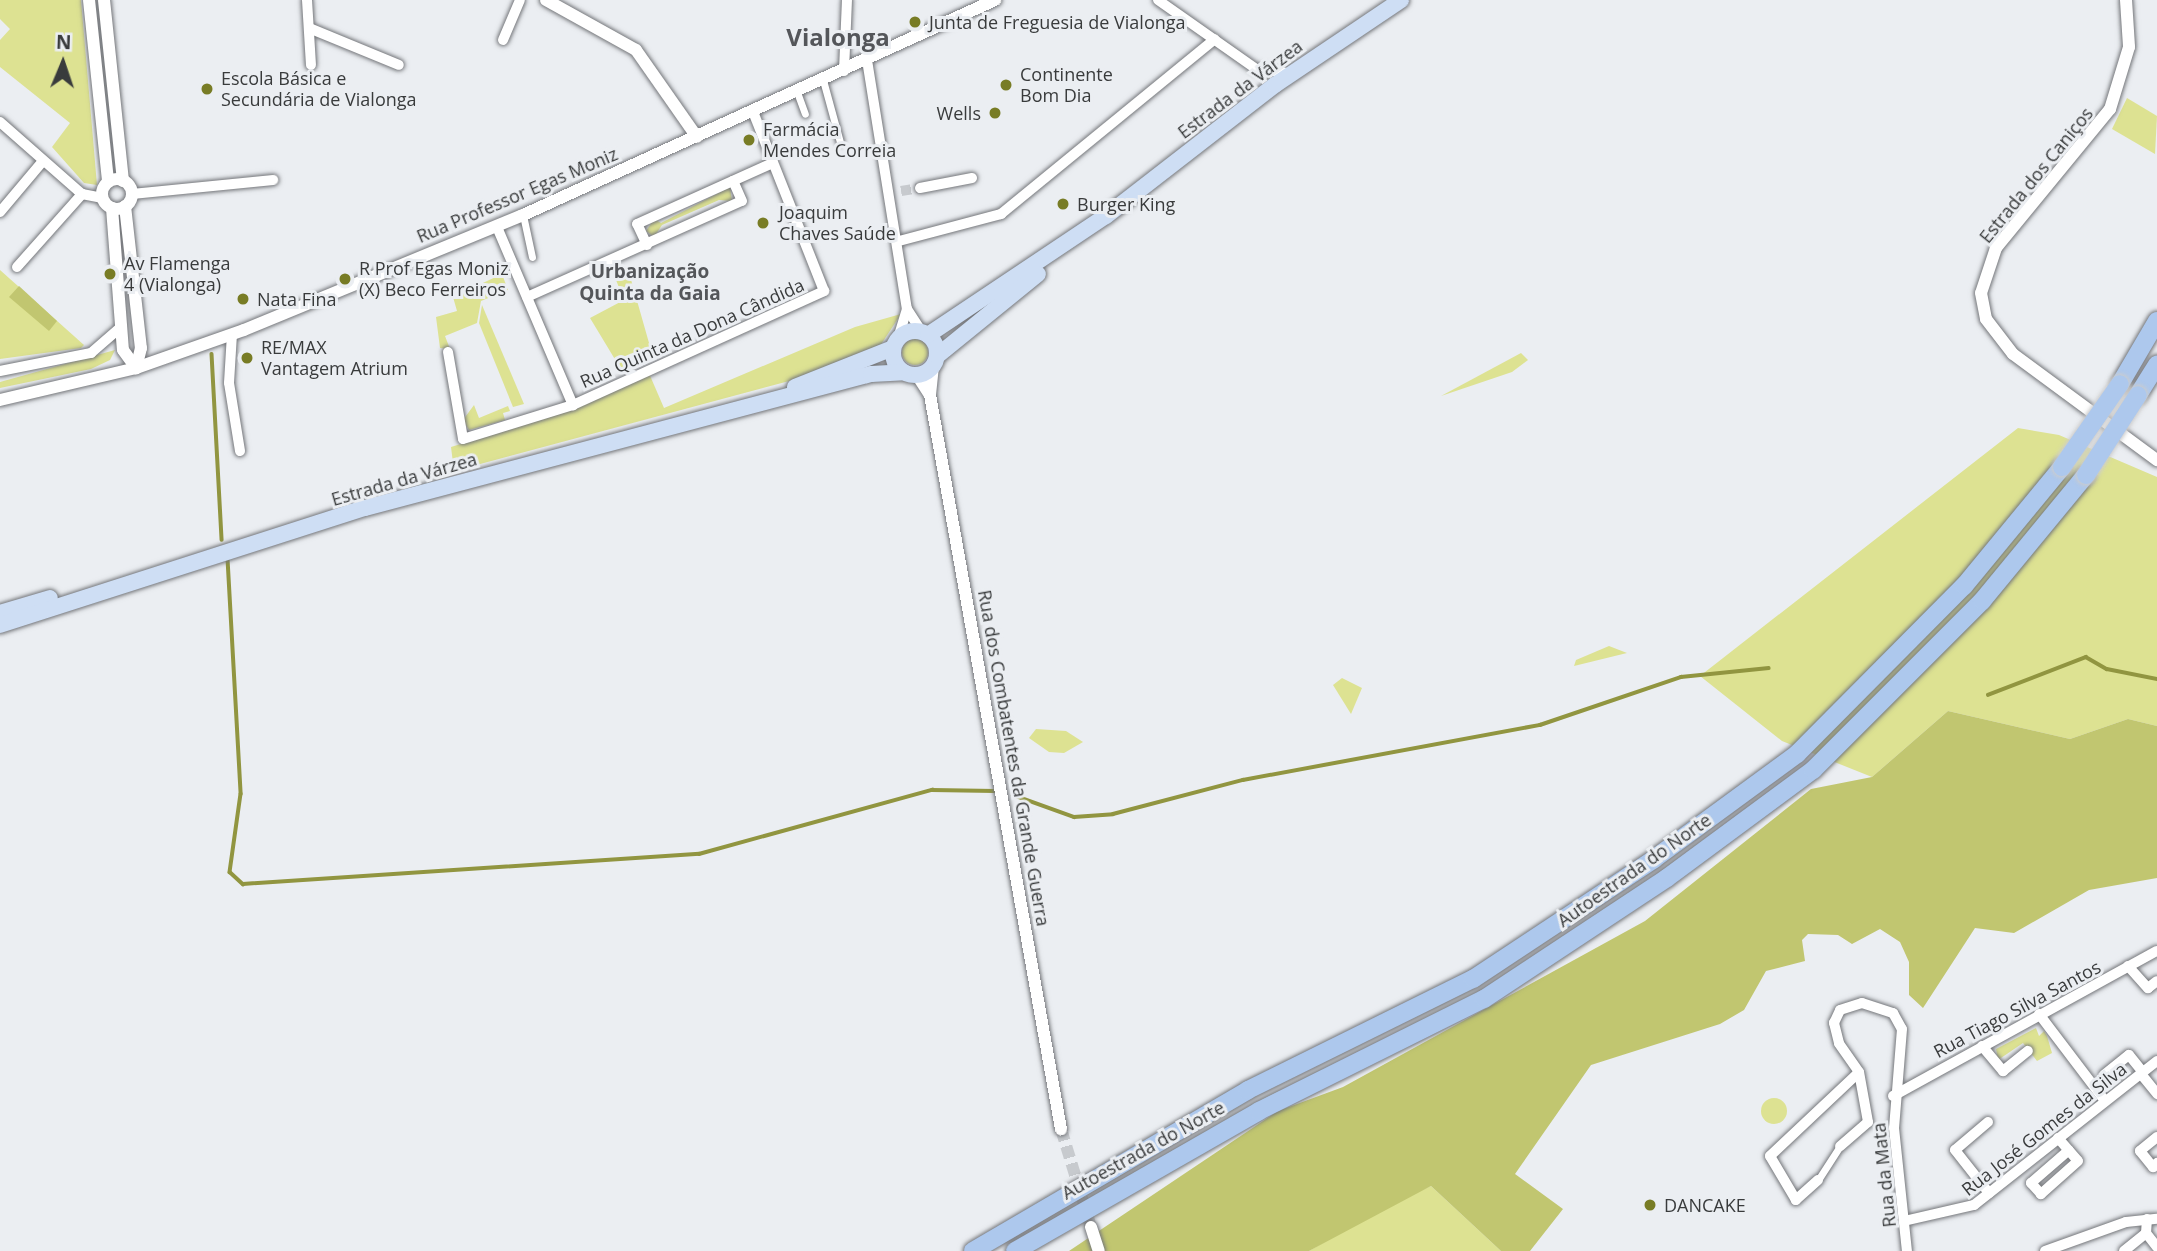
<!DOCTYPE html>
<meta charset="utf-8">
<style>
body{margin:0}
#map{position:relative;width:2157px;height:1251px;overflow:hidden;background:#ebeef2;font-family:"Open Sans",sans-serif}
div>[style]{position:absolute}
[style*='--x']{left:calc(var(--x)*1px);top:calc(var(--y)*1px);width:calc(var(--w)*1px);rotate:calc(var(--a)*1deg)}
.green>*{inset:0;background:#dde292}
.round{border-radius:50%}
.forest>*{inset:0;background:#c1c670}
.stream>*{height:3.5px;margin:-1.75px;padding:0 1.75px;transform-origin:1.75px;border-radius:1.75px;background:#919540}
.minor-tunnel>*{height:10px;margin-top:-5px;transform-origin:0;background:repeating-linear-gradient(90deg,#c7cace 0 10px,transparent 0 15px)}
.tertiary-tunnel>*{height:12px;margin-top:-6px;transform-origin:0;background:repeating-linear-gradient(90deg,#c7cace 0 12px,transparent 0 18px)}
.roads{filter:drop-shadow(0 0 2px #74767a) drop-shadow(0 0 2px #74767a)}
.pedestrian>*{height:7px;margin:-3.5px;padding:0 3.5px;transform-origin:3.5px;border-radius:3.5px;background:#fff}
.minor>*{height:10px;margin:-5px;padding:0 5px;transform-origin:5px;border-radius:5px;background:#fff}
.tertiary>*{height:12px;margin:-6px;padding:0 6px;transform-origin:6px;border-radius:6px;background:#fff}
.tertiary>.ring{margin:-6px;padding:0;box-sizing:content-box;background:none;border:12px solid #fff;border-radius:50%}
.primary>*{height:16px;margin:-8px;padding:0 8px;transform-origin:8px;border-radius:8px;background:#cedef4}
.primary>.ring{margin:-8px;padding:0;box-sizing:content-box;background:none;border:16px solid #cedef4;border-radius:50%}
.motorway>*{height:18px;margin:-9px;padding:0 9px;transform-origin:9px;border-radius:9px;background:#adc8ed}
.bridges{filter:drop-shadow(0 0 2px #ccc) drop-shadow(0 0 2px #ccc)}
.motorway-bridge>*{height:18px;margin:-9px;padding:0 9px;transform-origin:9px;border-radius:9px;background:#adc8ed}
.dots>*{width:19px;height:19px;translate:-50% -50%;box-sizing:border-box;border:4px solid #ebeef2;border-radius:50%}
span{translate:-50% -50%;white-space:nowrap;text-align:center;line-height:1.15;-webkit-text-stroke:6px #ebeef2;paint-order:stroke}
.poi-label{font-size:18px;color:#393b3c}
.left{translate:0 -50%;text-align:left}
.right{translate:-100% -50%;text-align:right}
.street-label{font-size:18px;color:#393b3c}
.neighbourhood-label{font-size:19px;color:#54565a;font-weight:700}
.district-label{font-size:24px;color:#54565a;font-weight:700}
.north{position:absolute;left:28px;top:28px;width:70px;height:70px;-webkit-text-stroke:5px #ebeef2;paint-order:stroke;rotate:2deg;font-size:19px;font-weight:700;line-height:28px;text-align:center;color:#393b3c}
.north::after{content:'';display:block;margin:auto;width:24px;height:32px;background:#393b3c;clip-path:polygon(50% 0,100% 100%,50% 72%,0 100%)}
</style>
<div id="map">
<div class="green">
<div style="clip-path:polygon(0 0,81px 0,97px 185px,84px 183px,52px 147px,70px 123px,0 67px,0 40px,10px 29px,0 19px)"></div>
<div style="clip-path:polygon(2127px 98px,2157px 116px,2155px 154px,2112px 129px)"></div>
<div style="clip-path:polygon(730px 187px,732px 201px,719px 200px,662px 225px,654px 237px,646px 231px,654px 219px,661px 223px)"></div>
<div style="clip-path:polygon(628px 269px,653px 357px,622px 371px,590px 318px,624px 300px,614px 275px)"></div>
<div style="clip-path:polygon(0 270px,84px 345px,81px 348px,0 359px)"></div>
<div style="clip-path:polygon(502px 274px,508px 290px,481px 301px,477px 323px,445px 336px,450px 349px,440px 348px,436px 317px,457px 311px,453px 297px)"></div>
<div style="clip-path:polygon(482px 305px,524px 404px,513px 407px,479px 323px)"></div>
<div style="clip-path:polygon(901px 314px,880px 346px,808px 376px,454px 471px,451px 447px,579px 407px,648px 371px,664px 408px,855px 327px)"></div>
<div class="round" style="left:902px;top:339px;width:26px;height:26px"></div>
<div style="clip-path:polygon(115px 350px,110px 360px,91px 369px,0 388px,0 382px)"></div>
<div style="clip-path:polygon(1521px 353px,1528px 360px,1512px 372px,1441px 396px)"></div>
<div style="clip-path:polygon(474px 405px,479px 418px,508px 406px,510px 411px,503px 413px,505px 420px,469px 430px,463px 420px)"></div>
<div style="clip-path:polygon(2018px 428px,2059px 435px,2157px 477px,2157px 726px,2128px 719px,2070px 739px,1948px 711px,1872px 777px,1782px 741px,1700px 676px)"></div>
<div style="clip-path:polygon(1609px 646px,1627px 653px,1574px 666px,1576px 660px)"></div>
<div style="clip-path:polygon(1342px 678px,1362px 688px,1351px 714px,1333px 685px)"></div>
<div style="clip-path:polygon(1036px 729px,1066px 731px,1083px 742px,1064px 753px,1049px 752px,1029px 738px)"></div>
<div style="clip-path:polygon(2036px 1028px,2039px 1036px,2044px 1031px,2047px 1036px,2052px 1053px,2037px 1061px,2023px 1043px,1998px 1060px,1996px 1049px)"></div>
<div class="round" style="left:1761px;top:1098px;width:26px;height:26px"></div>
<div style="clip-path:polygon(1431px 1186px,1501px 1251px,1309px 1251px,1381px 1209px)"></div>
</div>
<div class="forest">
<div style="clip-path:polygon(19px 286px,57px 321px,49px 331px,9px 297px)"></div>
<div style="clip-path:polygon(1948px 711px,2070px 739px,2128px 719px,2157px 726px,2157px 878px,2089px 890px,2014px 933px,1975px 928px,1923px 1008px,1909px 995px,1909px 962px,1900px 942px,1880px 929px,1852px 944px,1838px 935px,1808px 934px,1802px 940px,1805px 961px,1766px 971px,1744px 1010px,1720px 1024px,1591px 1065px,1515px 1174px,1563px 1209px,1530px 1251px,1501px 1251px,1431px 1186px,1309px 1251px,1069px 1251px,1278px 1111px,1343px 1087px,1645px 921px,1811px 789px,1872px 777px)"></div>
</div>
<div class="stream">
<div style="--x:212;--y:354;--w:186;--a:86.9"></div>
<div style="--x:228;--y:559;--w:235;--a:86.8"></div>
<div style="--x:241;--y:794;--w:79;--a:98"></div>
<div style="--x:230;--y:872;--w:18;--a:43"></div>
<div style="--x:243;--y:884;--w:457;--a:-3.8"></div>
<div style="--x:699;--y:854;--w:242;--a:-15.4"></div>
<div style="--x:932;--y:790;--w:63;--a:0.9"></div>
<div style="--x:1988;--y:695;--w:105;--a:-21.2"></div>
<div style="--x:2086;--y:657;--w:24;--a:30"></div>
<div style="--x:2107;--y:669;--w:51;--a:11.3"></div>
<div style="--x:1013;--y:795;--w:65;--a:19.8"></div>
<div style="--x:1074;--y:817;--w:39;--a:-4"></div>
<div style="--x:1113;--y:814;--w:134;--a:-14.7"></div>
<div style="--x:1243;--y:780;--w:302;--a:-10.5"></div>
<div style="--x:1540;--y:725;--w:149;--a:-18.8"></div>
<div style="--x:1681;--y:677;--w:88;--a:-5.8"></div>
</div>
<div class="minor-tunnel">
<div style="--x:901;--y:191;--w:19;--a:-9"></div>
</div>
<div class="tertiary-tunnel">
<div style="--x:1061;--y:1129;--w:102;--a:73"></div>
</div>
<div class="roads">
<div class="pedestrian">
<div style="--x:823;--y:80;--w:64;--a:74.7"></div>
<div style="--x:797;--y:92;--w:23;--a:70"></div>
<div style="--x:523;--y:215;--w:43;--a:77.9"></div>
<div style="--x:1818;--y:1180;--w:40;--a:-57.1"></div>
</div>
<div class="minor">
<div style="--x:307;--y:0;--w:65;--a:86.5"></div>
<div style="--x:1158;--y:0;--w:120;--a:35.1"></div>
<div style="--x:1256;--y:69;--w:32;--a:7"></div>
<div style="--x:309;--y:28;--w:97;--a:22.3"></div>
<div style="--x:503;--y:40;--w:43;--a:-67"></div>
<div style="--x:867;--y:60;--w:252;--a:80.9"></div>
<div style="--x:907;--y:309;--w:34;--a:107"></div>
<div style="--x:844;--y:71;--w:71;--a:-87.6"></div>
<div style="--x:0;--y:122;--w:109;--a:41.3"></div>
<div style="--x:82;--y:194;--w:21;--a:11"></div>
<div style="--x:920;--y:188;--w:53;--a:-10.9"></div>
<div style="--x:132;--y:194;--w:142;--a:-5.7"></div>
<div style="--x:0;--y:212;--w:67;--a:-49.9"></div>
<div style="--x:497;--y:227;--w:194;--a:66.9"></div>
<div style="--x:899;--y:241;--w:106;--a:-14.8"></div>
<div style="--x:1001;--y:214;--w:276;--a:-39.3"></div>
<div style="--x:647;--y:245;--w:23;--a:-115"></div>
<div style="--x:637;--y:224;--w:149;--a:-24.2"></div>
<div style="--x:17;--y:267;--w:98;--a:-48.3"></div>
<div style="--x:527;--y:297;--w:235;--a:-24.1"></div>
<div style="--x:742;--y:201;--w:22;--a:-114"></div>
<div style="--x:907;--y:309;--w:27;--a:57"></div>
<div style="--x:232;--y:334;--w:49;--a:93.5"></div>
<div style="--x:229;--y:383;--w:69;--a:80.8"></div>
<div style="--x:448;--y:352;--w:88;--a:80.2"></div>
<div style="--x:463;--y:439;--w:115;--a:-17.2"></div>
<div style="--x:573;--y:405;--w:276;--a:-24.4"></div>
<div style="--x:824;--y:291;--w:193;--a:-111.6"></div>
<div style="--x:0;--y:371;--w:93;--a:-11.2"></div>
<div style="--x:91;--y:353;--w:40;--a:-41"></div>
<div style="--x:2128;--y:966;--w:30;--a:48"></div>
<div style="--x:2148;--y:988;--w:11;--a:-38"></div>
<div style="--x:2039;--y:1014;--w:109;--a:52.8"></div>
<div style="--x:1982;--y:1046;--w:33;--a:50"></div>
<div style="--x:2003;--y:1071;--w:32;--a:-39"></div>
<div style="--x:1859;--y:1072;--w:35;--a:-125"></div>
<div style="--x:1839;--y:1043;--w:21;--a:-104"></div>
<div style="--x:1834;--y:1023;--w:14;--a:-65"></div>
<div style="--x:1840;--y:1010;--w:23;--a:-18"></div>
<div style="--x:1862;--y:1003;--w:33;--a:18"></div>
<div style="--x:1893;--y:1013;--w:18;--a:61"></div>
<div style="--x:1902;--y:1029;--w:99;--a:94.6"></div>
<div style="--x:1894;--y:1128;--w:124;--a:84"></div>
<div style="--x:2141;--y:1074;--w:26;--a:51"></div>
<div style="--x:2104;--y:1075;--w:32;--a:-39"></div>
<div style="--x:2129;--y:1055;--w:22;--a:51"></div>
<div style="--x:1893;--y:1096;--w:301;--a:-28.8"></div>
<div style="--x:1988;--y:1122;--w:43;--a:139.7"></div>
<div style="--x:1955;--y:1150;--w:55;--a:51.7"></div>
<div style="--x:2157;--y:1137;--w:22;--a:141"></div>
<div style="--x:2140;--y:1151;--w:21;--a:51"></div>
<div style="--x:2153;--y:1167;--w:6;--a:-45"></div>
<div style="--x:2058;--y:1138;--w:30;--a:49"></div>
<div style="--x:2078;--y:1161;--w:50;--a:138.3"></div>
<div style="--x:2041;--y:1194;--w:15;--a:-132"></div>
<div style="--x:2031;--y:1183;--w:50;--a:-41"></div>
<div style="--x:1818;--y:1180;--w:30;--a:138"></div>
<div style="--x:1796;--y:1200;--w:51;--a:-120.6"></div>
<div style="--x:1770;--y:1156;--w:122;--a:-43.3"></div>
<div style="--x:1859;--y:1072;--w:51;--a:79.8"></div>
<div style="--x:1868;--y:1122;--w:37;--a:139"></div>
<div style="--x:2147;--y:1219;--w:14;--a:94"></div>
<div style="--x:2146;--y:1233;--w:18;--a:52"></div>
<div style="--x:1904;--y:1221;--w:72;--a:-12.9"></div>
<div style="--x:1974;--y:1205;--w:233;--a:-38.2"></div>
<div style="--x:2045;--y:1251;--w:86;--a:-19.7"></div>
<div style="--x:2126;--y:1222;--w:31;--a:-6"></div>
<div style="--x:2124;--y:1251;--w:28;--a:-39"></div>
</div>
<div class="tertiary">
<div style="--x:89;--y:0;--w:183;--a:84"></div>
<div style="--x:104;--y:0;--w:182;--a:84"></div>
<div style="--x:546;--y:0;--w:103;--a:29.1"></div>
<div style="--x:636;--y:50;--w:106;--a:55"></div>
<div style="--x:2126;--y:0;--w:47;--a:86.3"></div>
<div style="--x:2129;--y:47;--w:65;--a:107"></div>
<div style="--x:2110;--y:109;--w:180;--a:129.4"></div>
<div style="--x:1996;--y:248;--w:47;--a:108.4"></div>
<div style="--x:1981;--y:293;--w:26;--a:79"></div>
<div style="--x:1986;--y:319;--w:44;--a:52.4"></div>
<div style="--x:2013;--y:354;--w:179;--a:36.4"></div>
<div class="ring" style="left:102px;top:179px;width:18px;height:18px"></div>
<div style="--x:125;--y:206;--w:143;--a:83.6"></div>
<div style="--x:141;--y:348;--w:21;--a:104"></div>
<div style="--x:112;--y:208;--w:142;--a:85.6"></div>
<div style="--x:123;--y:350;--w:22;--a:54"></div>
<div style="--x:933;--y:366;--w:29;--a:96"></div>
<div style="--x:930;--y:395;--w:746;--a:79.88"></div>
<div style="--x:917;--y:375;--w:24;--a:57"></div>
<div style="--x:0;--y:400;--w:140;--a:-13.2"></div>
<div style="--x:136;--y:368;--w:114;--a:-19.4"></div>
<div style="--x:244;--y:330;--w:302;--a:-22.4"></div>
<div style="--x:523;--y:215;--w:519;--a:-24.49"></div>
<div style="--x:1091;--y:1227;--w:25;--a:72"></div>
</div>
<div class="primary">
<div class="ring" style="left:893px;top:331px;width:28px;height:28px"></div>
<div style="--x:928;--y:335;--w:214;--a:-33.8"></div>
<div style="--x:1106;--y:216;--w:214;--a:-37.8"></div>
<div style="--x:1275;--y:85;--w:152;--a:-34"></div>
<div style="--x:937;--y:356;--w:130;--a:-39.1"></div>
<div style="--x:795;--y:387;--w:105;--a:-21.7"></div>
<div style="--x:0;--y:613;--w:52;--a:-16.7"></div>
<div style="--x:0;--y:625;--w:383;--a:-17.8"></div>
<div style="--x:365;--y:508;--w:523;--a:-14.83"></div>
<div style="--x:871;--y:374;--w:33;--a:-3"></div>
</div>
<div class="motorway">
<div style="--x:2120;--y:384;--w:73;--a:-59.6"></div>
<div style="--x:2138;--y:395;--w:36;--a:-58"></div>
<div style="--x:973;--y:1251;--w:319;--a:-30.3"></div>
<div style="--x:1248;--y:1090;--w:251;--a:-26.3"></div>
<div style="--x:1473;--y:979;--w:217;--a:-33.5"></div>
<div style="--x:1654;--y:859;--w:177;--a:-36.3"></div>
<div style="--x:1797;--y:754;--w:237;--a:-45.2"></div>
<div style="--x:1964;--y:586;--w:154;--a:-50.5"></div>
<div style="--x:1015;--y:1251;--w:281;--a:-29.8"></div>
<div style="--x:1259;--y:1111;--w:251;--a:-26.5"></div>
<div style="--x:1484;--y:999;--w:219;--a:-33.5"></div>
<div style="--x:1667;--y:878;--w:182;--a:-36.5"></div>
<div style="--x:1813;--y:770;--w:239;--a:-45"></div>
<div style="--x:1982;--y:601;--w:163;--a:-50.5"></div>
</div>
</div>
<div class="bridges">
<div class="motorway-bridge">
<div style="--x:2062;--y:467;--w:101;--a:-55.1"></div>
<div style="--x:2086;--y:475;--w:95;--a:-57"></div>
</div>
</div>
<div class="dots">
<div style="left:915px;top:22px;background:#787c25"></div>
<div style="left:1006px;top:85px;background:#787c25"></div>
<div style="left:207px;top:89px;background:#787c25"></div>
<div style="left:995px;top:113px;background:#787c25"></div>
<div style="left:749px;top:140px;background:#787c25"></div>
<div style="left:1063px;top:204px;background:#787c25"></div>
<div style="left:763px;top:223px;background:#787c25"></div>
<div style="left:110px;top:274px;background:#787c25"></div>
<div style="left:345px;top:279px;background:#787c25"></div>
<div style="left:243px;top:299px;background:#787c25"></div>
<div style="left:247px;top:358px;background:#787c25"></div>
<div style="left:1650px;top:1205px;background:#787c25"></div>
</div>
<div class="poi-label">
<span class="left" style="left:929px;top:22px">Junta de Freguesia de Vialonga</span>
<span class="left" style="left:1020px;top:85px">Continente<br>Bom Dia</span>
<span class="left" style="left:221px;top:89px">Escola Básica e<br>Secundária de Vialonga</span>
<span class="right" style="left:981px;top:113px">Wells</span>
<span class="left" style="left:763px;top:140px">Farmácia<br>Mendes Correia</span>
<span class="left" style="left:1077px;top:204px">Burger King</span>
<span class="left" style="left:779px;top:223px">Joaquim<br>Chaves Saúde</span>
<span class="left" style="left:124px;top:274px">Av Flamenga<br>4 (Vialonga)</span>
<span class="left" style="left:359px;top:279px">R Prof Egas Moniz<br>(X) Beco Ferreiros</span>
<span class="left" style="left:257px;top:299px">Nata Fina</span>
<span class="left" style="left:261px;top:358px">RE/MAX<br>Vantagem Atrium</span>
<span class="left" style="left:1664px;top:1205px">DANCAKE</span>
</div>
<div class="street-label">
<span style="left:1240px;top:89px;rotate:-37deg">Estrada da Várzea</span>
<span style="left:2036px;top:175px;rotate:-51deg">Estrada dos Caniços</span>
<span style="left:517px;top:195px;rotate:-23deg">Rua Professor Egas Moniz</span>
<span style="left:692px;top:333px;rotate:-24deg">Rua Quinta da Dona Cândida</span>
<span style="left:404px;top:479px;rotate:-16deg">Estrada da Várzea</span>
<span style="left:1014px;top:758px;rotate:80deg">Rua dos Combatentes da Grande Guerra</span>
<span style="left:1634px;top:870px;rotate:-35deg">Autoestrada do Norte</span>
<span style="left:2017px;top:1009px;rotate:-28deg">Rua Tiago Silva Santos</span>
<span style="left:2044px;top:1129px;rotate:-38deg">Rua José Gomes da Silva</span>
<span style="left:1143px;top:1150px;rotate:-29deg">Autoestrada do Norte</span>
<span style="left:1884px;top:1175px;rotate:-96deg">Rua da Mata</span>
</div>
<div class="neighbourhood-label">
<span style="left:650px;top:283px">Urbanização<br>Quinta da Gaia</span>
</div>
<div class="district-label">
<span style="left:838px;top:37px">Vialonga</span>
</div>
<div class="north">N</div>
</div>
